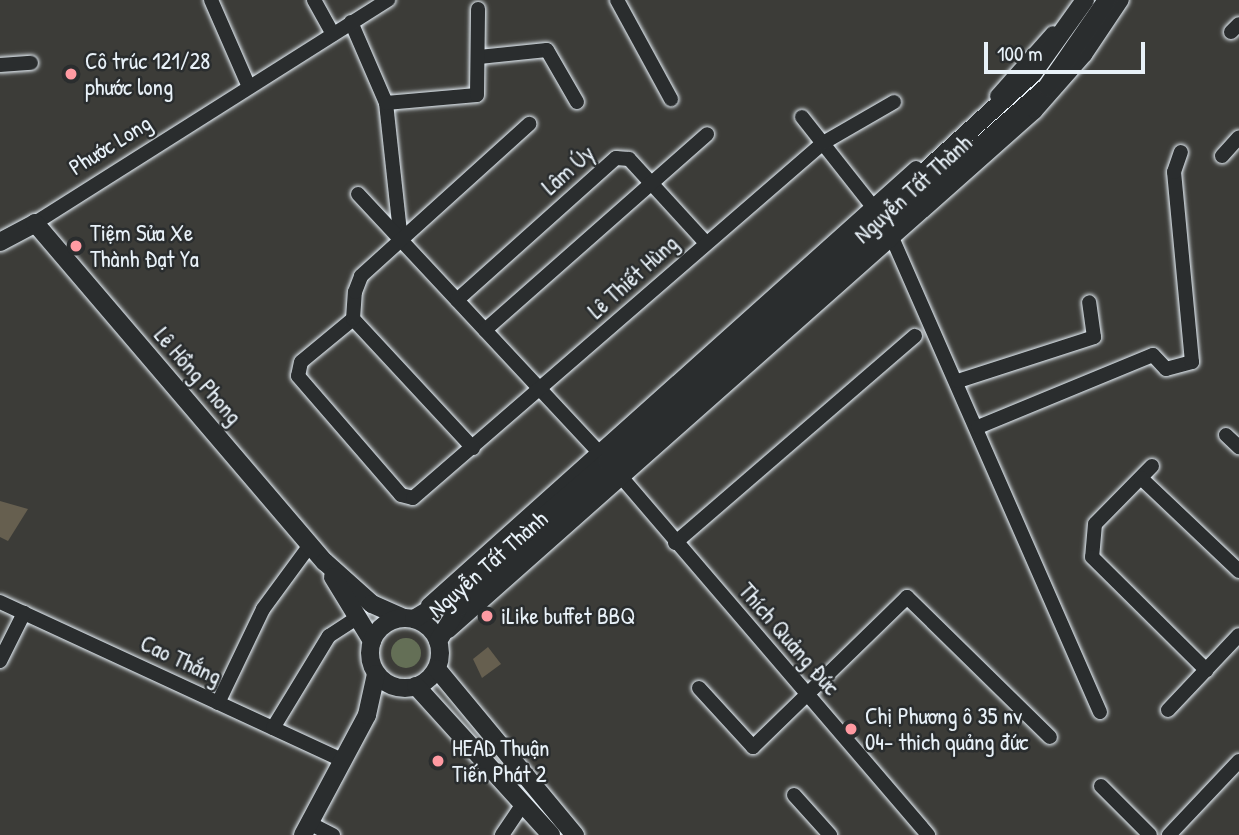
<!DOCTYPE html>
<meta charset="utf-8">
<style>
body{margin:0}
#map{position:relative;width:1239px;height:835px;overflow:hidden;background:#3c3c38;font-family:"Patrick Hand",sans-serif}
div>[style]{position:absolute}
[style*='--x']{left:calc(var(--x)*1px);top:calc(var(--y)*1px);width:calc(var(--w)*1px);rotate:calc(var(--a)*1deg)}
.green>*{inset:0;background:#646f56}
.round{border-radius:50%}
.building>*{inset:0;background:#665f4f}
.roads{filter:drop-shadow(0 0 2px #e8f1f8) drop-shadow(0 0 2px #e8f1f8)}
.minor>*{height:14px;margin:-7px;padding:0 7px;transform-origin:7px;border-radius:7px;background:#2a2d2e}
.major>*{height:18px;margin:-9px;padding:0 9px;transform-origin:9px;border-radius:9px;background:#2a2d2e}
.major>.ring{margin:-9px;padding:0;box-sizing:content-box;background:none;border:18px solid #2a2d2e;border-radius:50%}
.dots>*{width:19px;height:19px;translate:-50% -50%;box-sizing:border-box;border:4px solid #2a2d2e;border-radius:50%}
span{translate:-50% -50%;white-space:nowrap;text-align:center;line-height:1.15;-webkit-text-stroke:5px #2a2d2e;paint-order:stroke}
.poi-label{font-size:23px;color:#e8f1f8}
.left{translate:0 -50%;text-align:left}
.street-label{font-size:23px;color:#e8f1f8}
.scale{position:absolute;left:984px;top:42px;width:161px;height:32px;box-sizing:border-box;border:4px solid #e8f1f8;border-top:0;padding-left:9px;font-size:21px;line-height:24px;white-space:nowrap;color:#e8f1f8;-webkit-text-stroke:5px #2a2d2e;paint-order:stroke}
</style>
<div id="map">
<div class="green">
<div class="round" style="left:391px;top:638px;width:30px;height:30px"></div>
</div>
<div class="building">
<div style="clip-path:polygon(0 501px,28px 509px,8px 541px,0 537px)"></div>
<div style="clip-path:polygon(488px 647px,501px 664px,482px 678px,473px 659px)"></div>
</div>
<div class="roads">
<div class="minor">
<div style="--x:211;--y:0;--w:95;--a:66.4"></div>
<div style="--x:314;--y:0;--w:39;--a:61"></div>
<div style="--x:617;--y:0;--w:113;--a:61.4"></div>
<div style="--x:351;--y:22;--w:88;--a:66.6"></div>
<div style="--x:386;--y:103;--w:138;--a:83.8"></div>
<div style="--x:1231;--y:32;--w:11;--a:-45"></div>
<div style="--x:479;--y:57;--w:68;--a:-5.9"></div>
<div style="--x:547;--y:50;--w:60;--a:60"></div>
<div style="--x:0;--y:65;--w:31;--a:-4"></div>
<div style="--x:997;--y:96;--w:84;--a:-48.4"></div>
<div style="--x:386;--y:103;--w:91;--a:-5"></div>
<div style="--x:477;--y:95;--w:86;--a:-89.3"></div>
<div style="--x:802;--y:117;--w:121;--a:51.7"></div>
<div style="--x:1222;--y:156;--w:25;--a:-48"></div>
<div style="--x:358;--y:194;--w:358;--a:47"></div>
<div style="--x:35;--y:223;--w:418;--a:-32.3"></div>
<div style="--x:890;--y:233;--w:523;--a:66.33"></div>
<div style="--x:457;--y:300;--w:213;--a:-41.8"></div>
<div style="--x:616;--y:158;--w:13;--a:4"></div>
<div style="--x:629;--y:159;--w:113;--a:47.5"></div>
<div style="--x:353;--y:319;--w:67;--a:140.4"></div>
<div style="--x:301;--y:362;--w:14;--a:102"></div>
<div style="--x:298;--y:376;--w:157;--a:49.1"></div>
<div style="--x:401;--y:495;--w:12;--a:14"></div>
<div style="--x:413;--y:498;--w:542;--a:-40.89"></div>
<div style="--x:823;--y:143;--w:82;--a:-30"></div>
<div style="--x:485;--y:330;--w:296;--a:-41.4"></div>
<div style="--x:958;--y:381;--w:143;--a:-17.9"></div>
<div style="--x:1094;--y:337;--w:35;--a:-98"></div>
<div style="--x:978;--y:427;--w:189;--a:-22.4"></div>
<div style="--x:1153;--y:355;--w:19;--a:47"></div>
<div style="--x:1166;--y:369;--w:27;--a:-15"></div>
<div style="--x:1192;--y:362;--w:191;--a:-95.4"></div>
<div style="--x:1174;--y:172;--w:21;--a:-71"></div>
<div style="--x:1226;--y:435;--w:18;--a:43"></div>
<div style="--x:473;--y:448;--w:176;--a:-132.9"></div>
<div style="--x:353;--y:319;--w:27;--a:-86"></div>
<div style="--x:355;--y:292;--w:17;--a:-69"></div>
<div style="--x:361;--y:276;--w:227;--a:-42.1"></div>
<div style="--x:1152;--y:466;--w:81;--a:134.5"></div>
<div style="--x:1095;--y:524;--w:33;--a:95"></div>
<div style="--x:1092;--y:557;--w:161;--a:44.7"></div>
<div style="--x:617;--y:472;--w:478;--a:49.4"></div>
<div style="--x:1141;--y:478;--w:135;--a:43.5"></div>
<div style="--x:675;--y:543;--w:317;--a:-40.8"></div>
<div style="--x:0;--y:602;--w:377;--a:24.8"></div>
<div style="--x:428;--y:605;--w:655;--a:-41.84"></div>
<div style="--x:449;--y:631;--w:783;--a:-41.53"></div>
<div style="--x:1035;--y:112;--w:76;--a:-48.7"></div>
<div style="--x:1085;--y:55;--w:66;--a:-56.1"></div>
<div style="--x:0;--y:661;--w:54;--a:-63.4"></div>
<div style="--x:699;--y:688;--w:80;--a:47.5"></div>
<div style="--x:753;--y:747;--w:215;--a:-44.2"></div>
<div style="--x:907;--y:597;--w:200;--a:44.4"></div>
<div style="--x:218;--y:703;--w:104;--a:-64.4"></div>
<div style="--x:263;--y:609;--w:79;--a:-53.7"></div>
<div style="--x:1168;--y:710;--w:103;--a:-46.6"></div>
<div style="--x:273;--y:728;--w:108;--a:-58.7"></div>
<div style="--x:329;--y:636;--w:35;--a:-33"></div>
<div style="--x:1101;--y:786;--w:69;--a:45"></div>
<div style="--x:794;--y:795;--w:54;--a:48"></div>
<div style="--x:309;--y:823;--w:27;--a:27"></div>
<div style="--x:502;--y:835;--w:36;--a:-56"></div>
<div style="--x:1169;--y:835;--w:102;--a:-46.6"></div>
</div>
<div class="major">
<div style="--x:0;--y:242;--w:40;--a:-28"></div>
<div style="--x:35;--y:223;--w:446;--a:49.5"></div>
<div style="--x:325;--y:562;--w:63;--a:41.8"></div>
<div style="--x:372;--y:604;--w:34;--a:24"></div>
<div style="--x:333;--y:577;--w:75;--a:58.6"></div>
<div class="ring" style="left:370px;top:618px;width:52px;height:52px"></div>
<div style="--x:414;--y:619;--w:42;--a:-31.4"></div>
<div style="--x:450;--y:597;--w:207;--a:-40.7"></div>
<div style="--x:607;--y:462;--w:577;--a:-42.4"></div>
<div style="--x:1033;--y:73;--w:90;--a:-54.5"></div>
<div style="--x:438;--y:641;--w:40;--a:-58"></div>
<div style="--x:459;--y:607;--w:785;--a:-41.49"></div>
<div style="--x:1047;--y:87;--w:106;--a:-55.4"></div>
<div style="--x:437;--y:669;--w:216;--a:50.3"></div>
<div style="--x:416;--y:686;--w:201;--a:47.8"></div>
<div style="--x:303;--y:835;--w:136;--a:-61.9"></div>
<div style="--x:367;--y:715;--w:42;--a:-77.6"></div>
</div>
</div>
<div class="dots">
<div style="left:71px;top:74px;background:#ff9aa2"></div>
<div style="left:76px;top:246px;background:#ff9aa2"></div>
<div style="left:487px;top:616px;background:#ff9aa2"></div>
<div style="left:851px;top:729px;background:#ff9aa2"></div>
<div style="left:438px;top:761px;background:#ff9aa2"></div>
</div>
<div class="poi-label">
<span class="left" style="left:85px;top:74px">Cô trúc 121/28<br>phước long</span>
<span class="left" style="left:90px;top:246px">Tiệm Sửa Xe<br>Thành Đạt Ya</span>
<span class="left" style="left:501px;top:616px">iLike buffet BBQ</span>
<span class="left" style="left:865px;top:729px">Chị Phương ô 35 nv<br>04- thich quảng đức</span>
<span class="left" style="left:452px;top:761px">HEAD Thuận<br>Tiến Phát 2</span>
</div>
<div class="street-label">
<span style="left:110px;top:145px;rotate:-32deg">Phước Long</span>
<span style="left:568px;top:170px;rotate:-42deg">Lâm Úy</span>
<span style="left:913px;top:189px;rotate:-42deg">Nguyễn Tất Thành</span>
<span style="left:633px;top:277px;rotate:-42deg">Lê Thiết Hùng</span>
<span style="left:198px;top:376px;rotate:49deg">Lê Hồng Phong</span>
<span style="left:488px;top:564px;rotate:-41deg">Nguyễn Tất Thành</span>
<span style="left:789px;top:639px;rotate:49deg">Thích Quảng Đức</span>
<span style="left:181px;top:660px;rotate:25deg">Cao Thắng</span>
</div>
<div class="scale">100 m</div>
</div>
